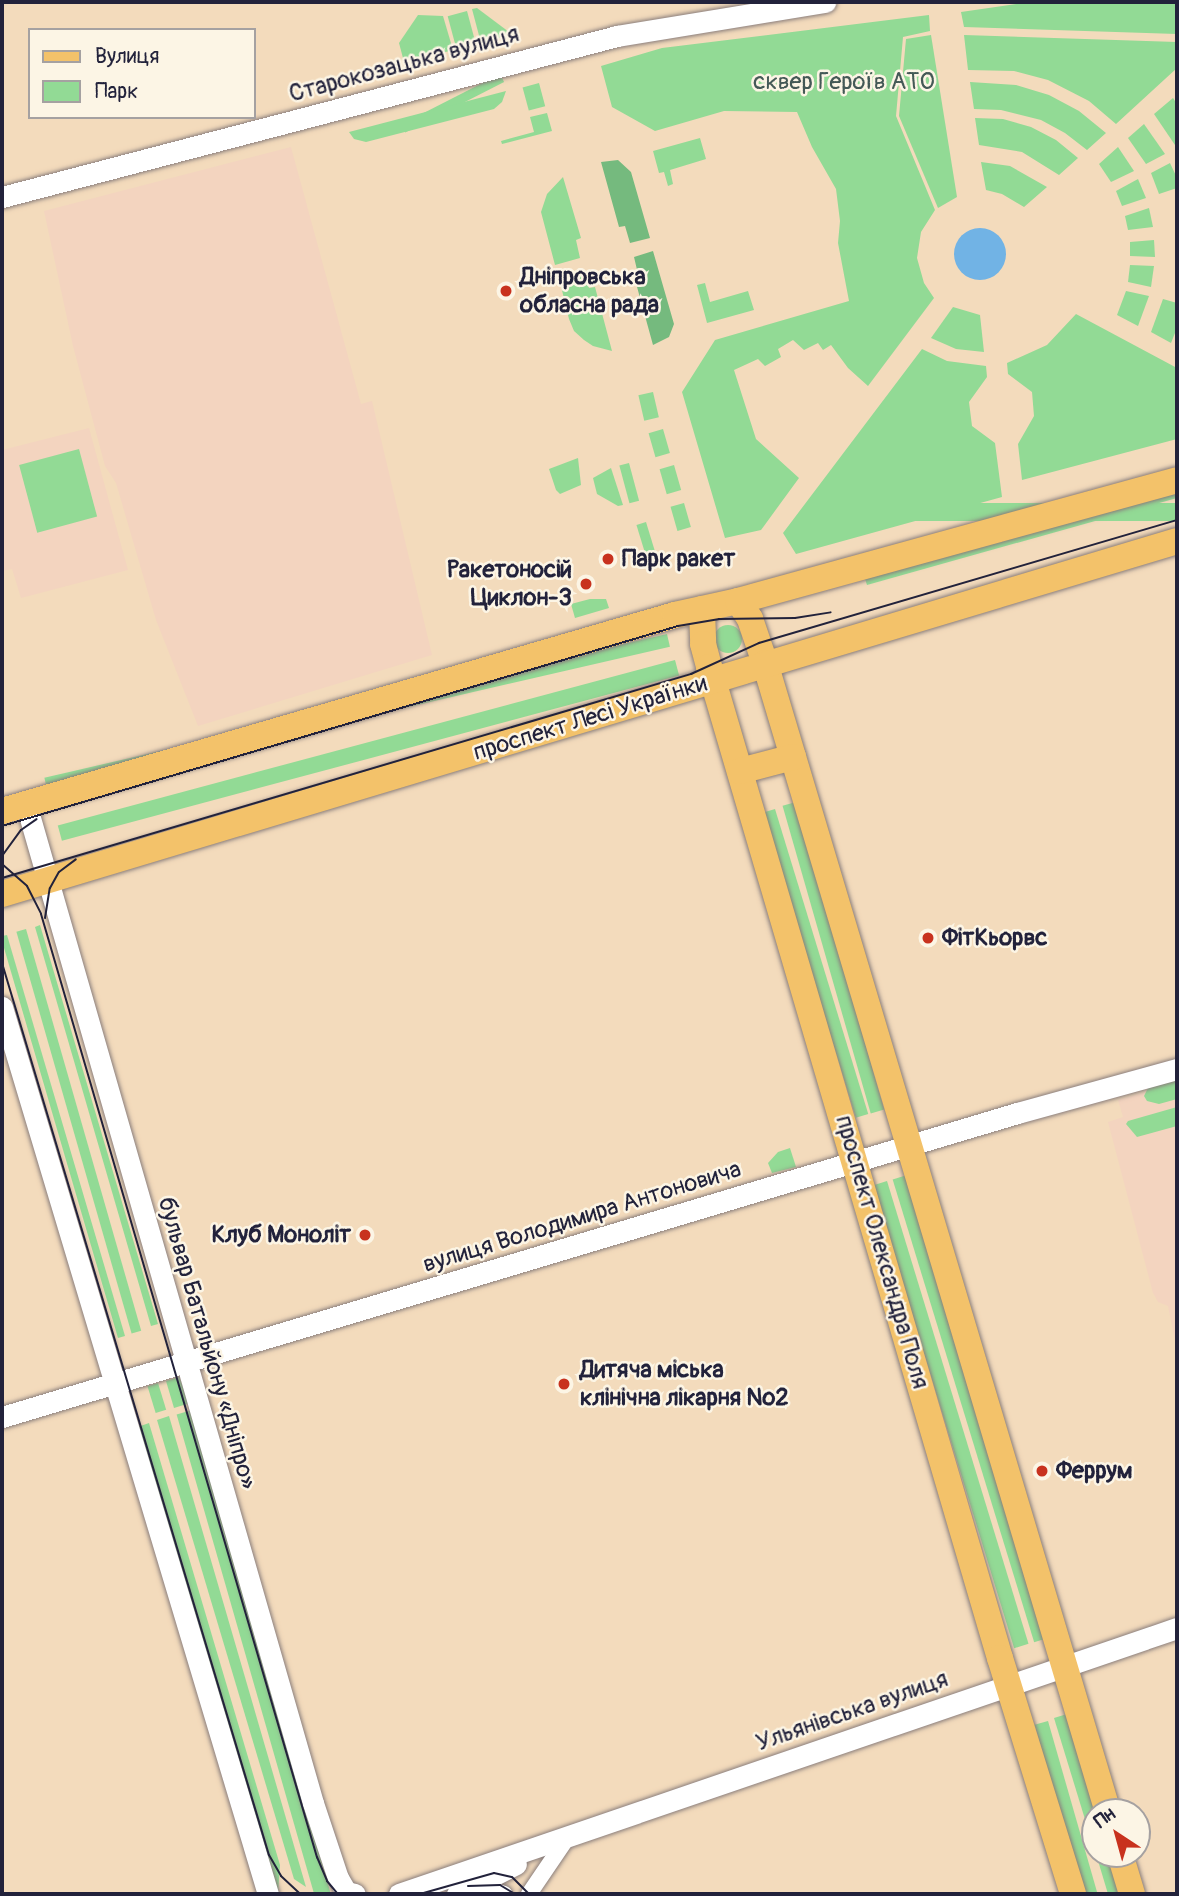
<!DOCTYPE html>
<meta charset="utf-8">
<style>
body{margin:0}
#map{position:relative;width:1179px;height:1896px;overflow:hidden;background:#f3dbbc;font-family:Pangolin,sans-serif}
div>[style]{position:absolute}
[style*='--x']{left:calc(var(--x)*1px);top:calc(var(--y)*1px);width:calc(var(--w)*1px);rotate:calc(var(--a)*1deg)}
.built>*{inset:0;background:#f3d4bf}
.green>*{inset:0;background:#92da95;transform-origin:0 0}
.round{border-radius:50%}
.forest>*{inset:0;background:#75ba7e}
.water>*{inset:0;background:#71b3e5}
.roads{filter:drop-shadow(0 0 2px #8a7e7c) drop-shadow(0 0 2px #8a7e7c)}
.minor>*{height:16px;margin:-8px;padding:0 8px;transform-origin:8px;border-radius:8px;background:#fff}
.tertiary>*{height:21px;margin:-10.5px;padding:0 10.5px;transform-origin:10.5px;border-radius:10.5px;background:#fff}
.primary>*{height:26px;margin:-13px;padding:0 13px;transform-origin:13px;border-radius:13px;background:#f3c26a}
.tram>*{height:2px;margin:-1px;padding:0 1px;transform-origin:1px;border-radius:1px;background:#22223b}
.dots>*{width:19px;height:19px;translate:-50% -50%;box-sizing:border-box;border:4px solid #fcf5e5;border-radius:50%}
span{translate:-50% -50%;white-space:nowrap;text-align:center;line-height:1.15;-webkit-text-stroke:5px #fcf5e5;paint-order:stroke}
.street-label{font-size:24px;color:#22223b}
.park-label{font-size:24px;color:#445956}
.poi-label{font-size:24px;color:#22223b;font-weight:700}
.left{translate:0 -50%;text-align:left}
.right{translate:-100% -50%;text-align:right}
.frame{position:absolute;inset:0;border:4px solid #22223b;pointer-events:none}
.legend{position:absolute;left:28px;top:28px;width:228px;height:91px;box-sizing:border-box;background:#fcf5e5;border:2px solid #a5a1a1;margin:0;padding:9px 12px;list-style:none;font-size:21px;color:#22223b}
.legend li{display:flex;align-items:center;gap:14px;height:35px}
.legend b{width:35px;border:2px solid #a5a1a1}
.north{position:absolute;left:1081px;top:1798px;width:70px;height:70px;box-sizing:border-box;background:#fcf5e5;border:2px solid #a5a1a1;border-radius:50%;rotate:324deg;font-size:19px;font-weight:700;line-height:28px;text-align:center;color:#22223b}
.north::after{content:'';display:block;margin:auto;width:24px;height:32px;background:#c8321e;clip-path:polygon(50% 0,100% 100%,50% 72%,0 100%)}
</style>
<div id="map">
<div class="built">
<div style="clip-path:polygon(291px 147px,361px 404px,372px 401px,432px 655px,198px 726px,156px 620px,116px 483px,105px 466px,73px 346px,44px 211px)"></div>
<div style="clip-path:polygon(89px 428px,128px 570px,21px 598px,12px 569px,2px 571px,2px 450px)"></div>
<div style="clip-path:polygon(1177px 1083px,1177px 1351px,1168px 1306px,1158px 1302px,1153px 1293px,1108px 1122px,1123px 1117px,1118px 1100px)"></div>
</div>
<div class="green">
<div style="clip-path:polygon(1031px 2px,1177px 2px,1177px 34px,964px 27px,961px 12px)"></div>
<div style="clip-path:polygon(477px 8px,509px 32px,509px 35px,481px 43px,472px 9px)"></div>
<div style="left:467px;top:11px;width:34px;height:20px;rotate:75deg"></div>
<div style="clip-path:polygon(418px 15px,443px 16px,453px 50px,416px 60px,403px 58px,399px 43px)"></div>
<div style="clip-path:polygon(929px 15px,930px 31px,903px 37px,896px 116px,935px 210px,921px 232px,917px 258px,924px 283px,934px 298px,868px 386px,848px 368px,831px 345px,823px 350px,818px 343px,804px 350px,793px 340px,778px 349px,781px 357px,765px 366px,758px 359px,734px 370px,756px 439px,799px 478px,761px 530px,725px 538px,682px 392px,715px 340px,849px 301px,838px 243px,840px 221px,836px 189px,812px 147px,797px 112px,724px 111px,655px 131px,612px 107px,601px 66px,662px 48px)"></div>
<div style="clip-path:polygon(931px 35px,957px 197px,938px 208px,899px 116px,906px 39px)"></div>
<div style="clip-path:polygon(964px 35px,1177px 42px,1177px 68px,1116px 124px,1089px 101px,1048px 80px,1014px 71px,968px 70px)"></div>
<div style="left:500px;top:74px;width:9px;height:111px;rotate:63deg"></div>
<div style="clip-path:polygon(970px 82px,1016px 85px,1049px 95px,1079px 111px,1106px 133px,1087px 150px,1065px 133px,1041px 120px,1001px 110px,974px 109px)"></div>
<div style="left:539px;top:83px;width:24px;height:17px;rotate:75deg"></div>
<div style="clip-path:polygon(506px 91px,502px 102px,494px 109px,366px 142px,354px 139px,349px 132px)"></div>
<div style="clip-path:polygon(1173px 98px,1177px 104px,1177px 148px,1154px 114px)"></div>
<div style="clip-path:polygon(547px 113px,552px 131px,502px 144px,501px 141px,534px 132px,530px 117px)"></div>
<div style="clip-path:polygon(975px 118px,1003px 119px,1031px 127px,1056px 140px,1078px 158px,1059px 175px,1022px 152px,979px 145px)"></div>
<div style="clip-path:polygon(1144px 124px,1165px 154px,1146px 164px,1128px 138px)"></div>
<div style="clip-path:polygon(700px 138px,706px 159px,670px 170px,673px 184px,668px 186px,664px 172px,659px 173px,653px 151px)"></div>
<div style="clip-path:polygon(1118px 147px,1134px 171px,1111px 182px,1099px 164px)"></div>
<div style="clip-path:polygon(981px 162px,1010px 166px,1047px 187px,1024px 207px,1002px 194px,986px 190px)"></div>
<div style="clip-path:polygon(1170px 163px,1177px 178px,1177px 188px,1159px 194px,1151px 173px)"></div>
<div style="clip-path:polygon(563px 177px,581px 238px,576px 240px,580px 258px,555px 265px,541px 212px,547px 194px)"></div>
<div style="clip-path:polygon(1138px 179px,1146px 198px,1122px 206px,1116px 191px)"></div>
<div style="clip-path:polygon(1149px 208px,1153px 227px,1128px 230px,1125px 216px)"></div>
<div style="clip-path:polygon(1154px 240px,1155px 257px,1130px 256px,1130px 242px)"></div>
<div style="clip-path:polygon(1130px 265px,1154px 266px,1151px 287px,1128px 282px)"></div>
<div style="clip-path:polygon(584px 271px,589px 288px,595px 287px,612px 351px,593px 346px,584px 340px,574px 331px,569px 319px,559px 278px)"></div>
<div style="clip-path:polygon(705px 283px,710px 302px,748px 291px,754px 310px,707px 323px,697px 285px)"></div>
<div style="clip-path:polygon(1126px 291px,1149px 296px,1138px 326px,1117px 315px)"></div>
<div style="clip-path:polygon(1163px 299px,1177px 303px,1177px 328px,1171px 343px,1151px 332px)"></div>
<div style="clip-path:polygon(953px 307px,980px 315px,984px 352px,956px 349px,931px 338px)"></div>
<div style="clip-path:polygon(1076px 314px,1177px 368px,1177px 439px,1022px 480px,1018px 444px,1034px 416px,1032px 392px,1008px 374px,1007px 363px,1047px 345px)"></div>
<div style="clip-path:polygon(922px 349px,947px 361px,986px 366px,987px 377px,969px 402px,972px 426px,995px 443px,1002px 497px,796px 554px,783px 533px)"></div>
<div style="left:653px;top:392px;width:26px;height:15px;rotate:77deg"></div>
<div style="left:663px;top:429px;width:25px;height:15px;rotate:74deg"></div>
<div style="left:79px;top:449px;width:70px;height:62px;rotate:75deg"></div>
<div style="clip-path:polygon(578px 458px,581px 485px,560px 494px,556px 490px,549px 469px)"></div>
<div style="left:629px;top:463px;width:39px;height:10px;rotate:75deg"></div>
<div style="left:674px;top:465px;width:26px;height:15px;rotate:74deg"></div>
<div style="clip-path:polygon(611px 468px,623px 505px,618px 506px,597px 494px,593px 478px)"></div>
<div style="clip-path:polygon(1177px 493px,1177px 498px,867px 585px,865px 579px)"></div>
<div style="left:684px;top:503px;width:25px;height:14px;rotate:74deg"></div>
<div style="left:1177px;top:503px;width:18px;height:306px;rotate:90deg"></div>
<div style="left:646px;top:522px;width:31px;height:10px;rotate:73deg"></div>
<div style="clip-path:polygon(590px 599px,606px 599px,609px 608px,575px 618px,571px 604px)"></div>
<div class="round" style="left:714px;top:625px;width:28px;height:28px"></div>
<div style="left:667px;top:634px;width:13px;height:639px;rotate:77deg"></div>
<div style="left:675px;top:660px;width:16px;height:639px;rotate:75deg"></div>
<div style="left:796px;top:802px;width:320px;height:14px;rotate:74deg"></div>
<div style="left:775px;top:809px;width:319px;height:13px;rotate:73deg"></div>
<div style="clip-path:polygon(40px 925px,158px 1324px,151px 1326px,35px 927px)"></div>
<div style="left:26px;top:929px;width:418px;height:10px;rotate:74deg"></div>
<div style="clip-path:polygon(7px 935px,125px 1336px,118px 1338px,2px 941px,2px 936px)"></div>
<div style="clip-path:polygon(1177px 1080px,1177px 1099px,1159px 1104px,1147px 1101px,1144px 1096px,1148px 1088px)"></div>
<div style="clip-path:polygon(1177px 1107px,1177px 1126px,1137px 1137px,1126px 1124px,1128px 1121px)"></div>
<div style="clip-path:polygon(790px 1148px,796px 1167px,772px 1173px,768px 1163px,778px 1152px)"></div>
<div style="left:907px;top:1175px;width:484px;height:15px;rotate:73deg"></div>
<div style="left:887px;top:1181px;width:484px;height:15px;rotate:73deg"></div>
<div style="clip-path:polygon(179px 1377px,190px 1403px,174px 1408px,166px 1381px)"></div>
<div style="left:158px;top:1383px;width:28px;height:11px;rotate:73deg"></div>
<div style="left:192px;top:1410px;width:502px;height:16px;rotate:74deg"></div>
<div style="clip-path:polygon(169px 1416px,306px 1887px,294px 1879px,157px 1420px)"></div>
<div style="clip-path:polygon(149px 1423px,280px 1865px,278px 1894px,135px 1428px)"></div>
<div style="clip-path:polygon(1067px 1714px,1095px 1812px,1095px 1852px,1054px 1718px)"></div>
<div style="left:1048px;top:1721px;width:180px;height:14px;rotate:74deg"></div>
<div style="clip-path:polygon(1096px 1854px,1109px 1854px,1122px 1894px,1108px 1894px)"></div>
</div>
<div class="forest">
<div style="clip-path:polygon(618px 160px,631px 172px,650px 238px,630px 243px,625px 226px,619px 227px,601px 162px)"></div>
<div style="clip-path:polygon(653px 251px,674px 324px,669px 337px,653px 345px,634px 276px,638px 274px,634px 257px)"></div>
</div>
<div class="water">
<div class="round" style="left:954px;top:228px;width:52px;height:52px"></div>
</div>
<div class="roads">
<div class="minor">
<div style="--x:471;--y:1890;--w:16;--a:-4"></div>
<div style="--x:487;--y:1889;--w:18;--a:16"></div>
<div style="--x:529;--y:1894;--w:68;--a:-55.8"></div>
</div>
<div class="tertiary">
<div style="--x:2;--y:197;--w:636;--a:-14.67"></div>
<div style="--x:617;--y:36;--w:211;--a:-9.3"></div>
<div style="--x:26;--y:804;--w:1039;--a:73.97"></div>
<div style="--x:313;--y:1803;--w:79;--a:71.6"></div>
<div style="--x:338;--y:1878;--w:16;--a:60"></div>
<div style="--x:346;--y:1892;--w:9;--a:13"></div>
<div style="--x:2;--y:1007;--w:926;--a:73.31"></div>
<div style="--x:2;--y:1417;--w:1060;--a:-16.67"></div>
<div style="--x:1017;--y:1113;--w:166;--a:-15.4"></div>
<div style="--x:399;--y:1894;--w:822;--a:-18.88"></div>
<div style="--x:457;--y:1894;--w:66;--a:-27"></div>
</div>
<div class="primary">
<div style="--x:738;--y:601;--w:22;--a:56"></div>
<div style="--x:750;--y:619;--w:46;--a:71.2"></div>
<div style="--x:765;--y:663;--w:1199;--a:73.38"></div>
<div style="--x:702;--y:609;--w:35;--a:88"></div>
<div style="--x:703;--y:644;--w:24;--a:75"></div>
<div style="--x:709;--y:667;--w:1033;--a:73.64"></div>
<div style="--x:1000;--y:1658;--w:247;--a:72.8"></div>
<div style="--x:740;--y:771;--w:55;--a:-14.8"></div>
<div style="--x:2;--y:811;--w:701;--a:-16.24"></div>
<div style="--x:675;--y:615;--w:65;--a:-12.5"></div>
<div style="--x:738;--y:601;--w:455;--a:-15.4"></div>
<div style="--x:2;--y:894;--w:1227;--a:-16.72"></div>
<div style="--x:1120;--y:1854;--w:42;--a:73.3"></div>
</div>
</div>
<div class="tram">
<div style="--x:2;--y:826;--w:705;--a:-16.48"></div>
<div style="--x:678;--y:626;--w:42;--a:-9.7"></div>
<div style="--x:719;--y:619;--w:76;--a:-0.8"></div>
<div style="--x:795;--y:618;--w:36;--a:-9"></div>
<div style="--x:2;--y:856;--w:32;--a:-54"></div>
<div style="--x:21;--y:830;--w:19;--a:-35"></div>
<div style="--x:2;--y:864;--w:33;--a:41"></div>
<div style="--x:27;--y:886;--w:31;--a:63"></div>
<div style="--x:41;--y:914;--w:983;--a:73.69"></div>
<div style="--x:317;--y:1857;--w:26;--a:67"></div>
<div style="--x:327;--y:1881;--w:17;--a:50"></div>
<div style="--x:2;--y:878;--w:719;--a:-16.49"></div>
<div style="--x:691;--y:674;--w:75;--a:-24.5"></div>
<div style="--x:759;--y:643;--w:436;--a:-16.4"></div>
<div style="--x:45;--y:918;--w:30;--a:-81"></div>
<div style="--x:50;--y:888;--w:18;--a:-61"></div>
<div style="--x:59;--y:872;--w:21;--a:-37"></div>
<div style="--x:2;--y:963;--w:931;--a:73.34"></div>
<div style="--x:269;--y:1855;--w:24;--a:60"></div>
<div style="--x:281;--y:1876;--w:26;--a:43"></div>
<div style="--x:468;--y:1886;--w:32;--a:-2"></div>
<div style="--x:500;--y:1885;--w:17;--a:31"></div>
<div style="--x:420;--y:1894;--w:77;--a:-15.8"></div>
<div style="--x:494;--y:1873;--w:18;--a:13"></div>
<div style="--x:512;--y:1877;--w:24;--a:45"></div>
</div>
<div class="dots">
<div style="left:506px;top:291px;background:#c8321e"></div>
<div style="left:608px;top:559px;background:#c8321e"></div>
<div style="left:586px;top:584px;background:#c8321e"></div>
<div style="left:928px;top:938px;background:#c8321e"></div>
<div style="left:365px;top:1235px;background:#c8321e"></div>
<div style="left:564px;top:1384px;background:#c8321e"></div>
<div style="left:1042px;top:1471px;background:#c8321e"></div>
</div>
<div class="street-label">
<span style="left:404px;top:64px;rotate:-15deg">Старокозацька вулиця</span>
<span style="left:590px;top:718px;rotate:-17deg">проспект Лесі Українки</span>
<span style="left:582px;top:1217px;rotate:-17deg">вулиця Володимира Антоновича</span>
<span style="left:882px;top:1252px;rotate:74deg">проспект Олександра Поля</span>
<span style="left:207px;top:1343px;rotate:74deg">бульвар Батальйону «Дніпро»</span>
<span style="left:852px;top:1711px;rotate:-19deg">Ульянівська вулиця</span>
</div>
<div class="park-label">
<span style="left:844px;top:82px">сквер Героїв АТО</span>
</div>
<div class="poi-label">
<span class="left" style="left:520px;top:291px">Дніпровська<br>обласна рада</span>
<span class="left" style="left:622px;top:559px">Парк ракет</span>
<span class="right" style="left:572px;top:584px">Ракетоносій<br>Циклон-3</span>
<span class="left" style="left:942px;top:938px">ФiтКьорвс</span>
<span class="right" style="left:351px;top:1235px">Клуб Моноліт</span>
<span class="left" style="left:580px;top:1384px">Дитяча міська<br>клінічна лікарня №2</span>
<span class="left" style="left:1056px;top:1471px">Феррум</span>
</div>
<div class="frame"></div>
<ul class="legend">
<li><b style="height:9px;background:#f3c26a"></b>Вулиця</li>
<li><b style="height:19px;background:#92da95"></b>Парк</li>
</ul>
<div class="north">Пн</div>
</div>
